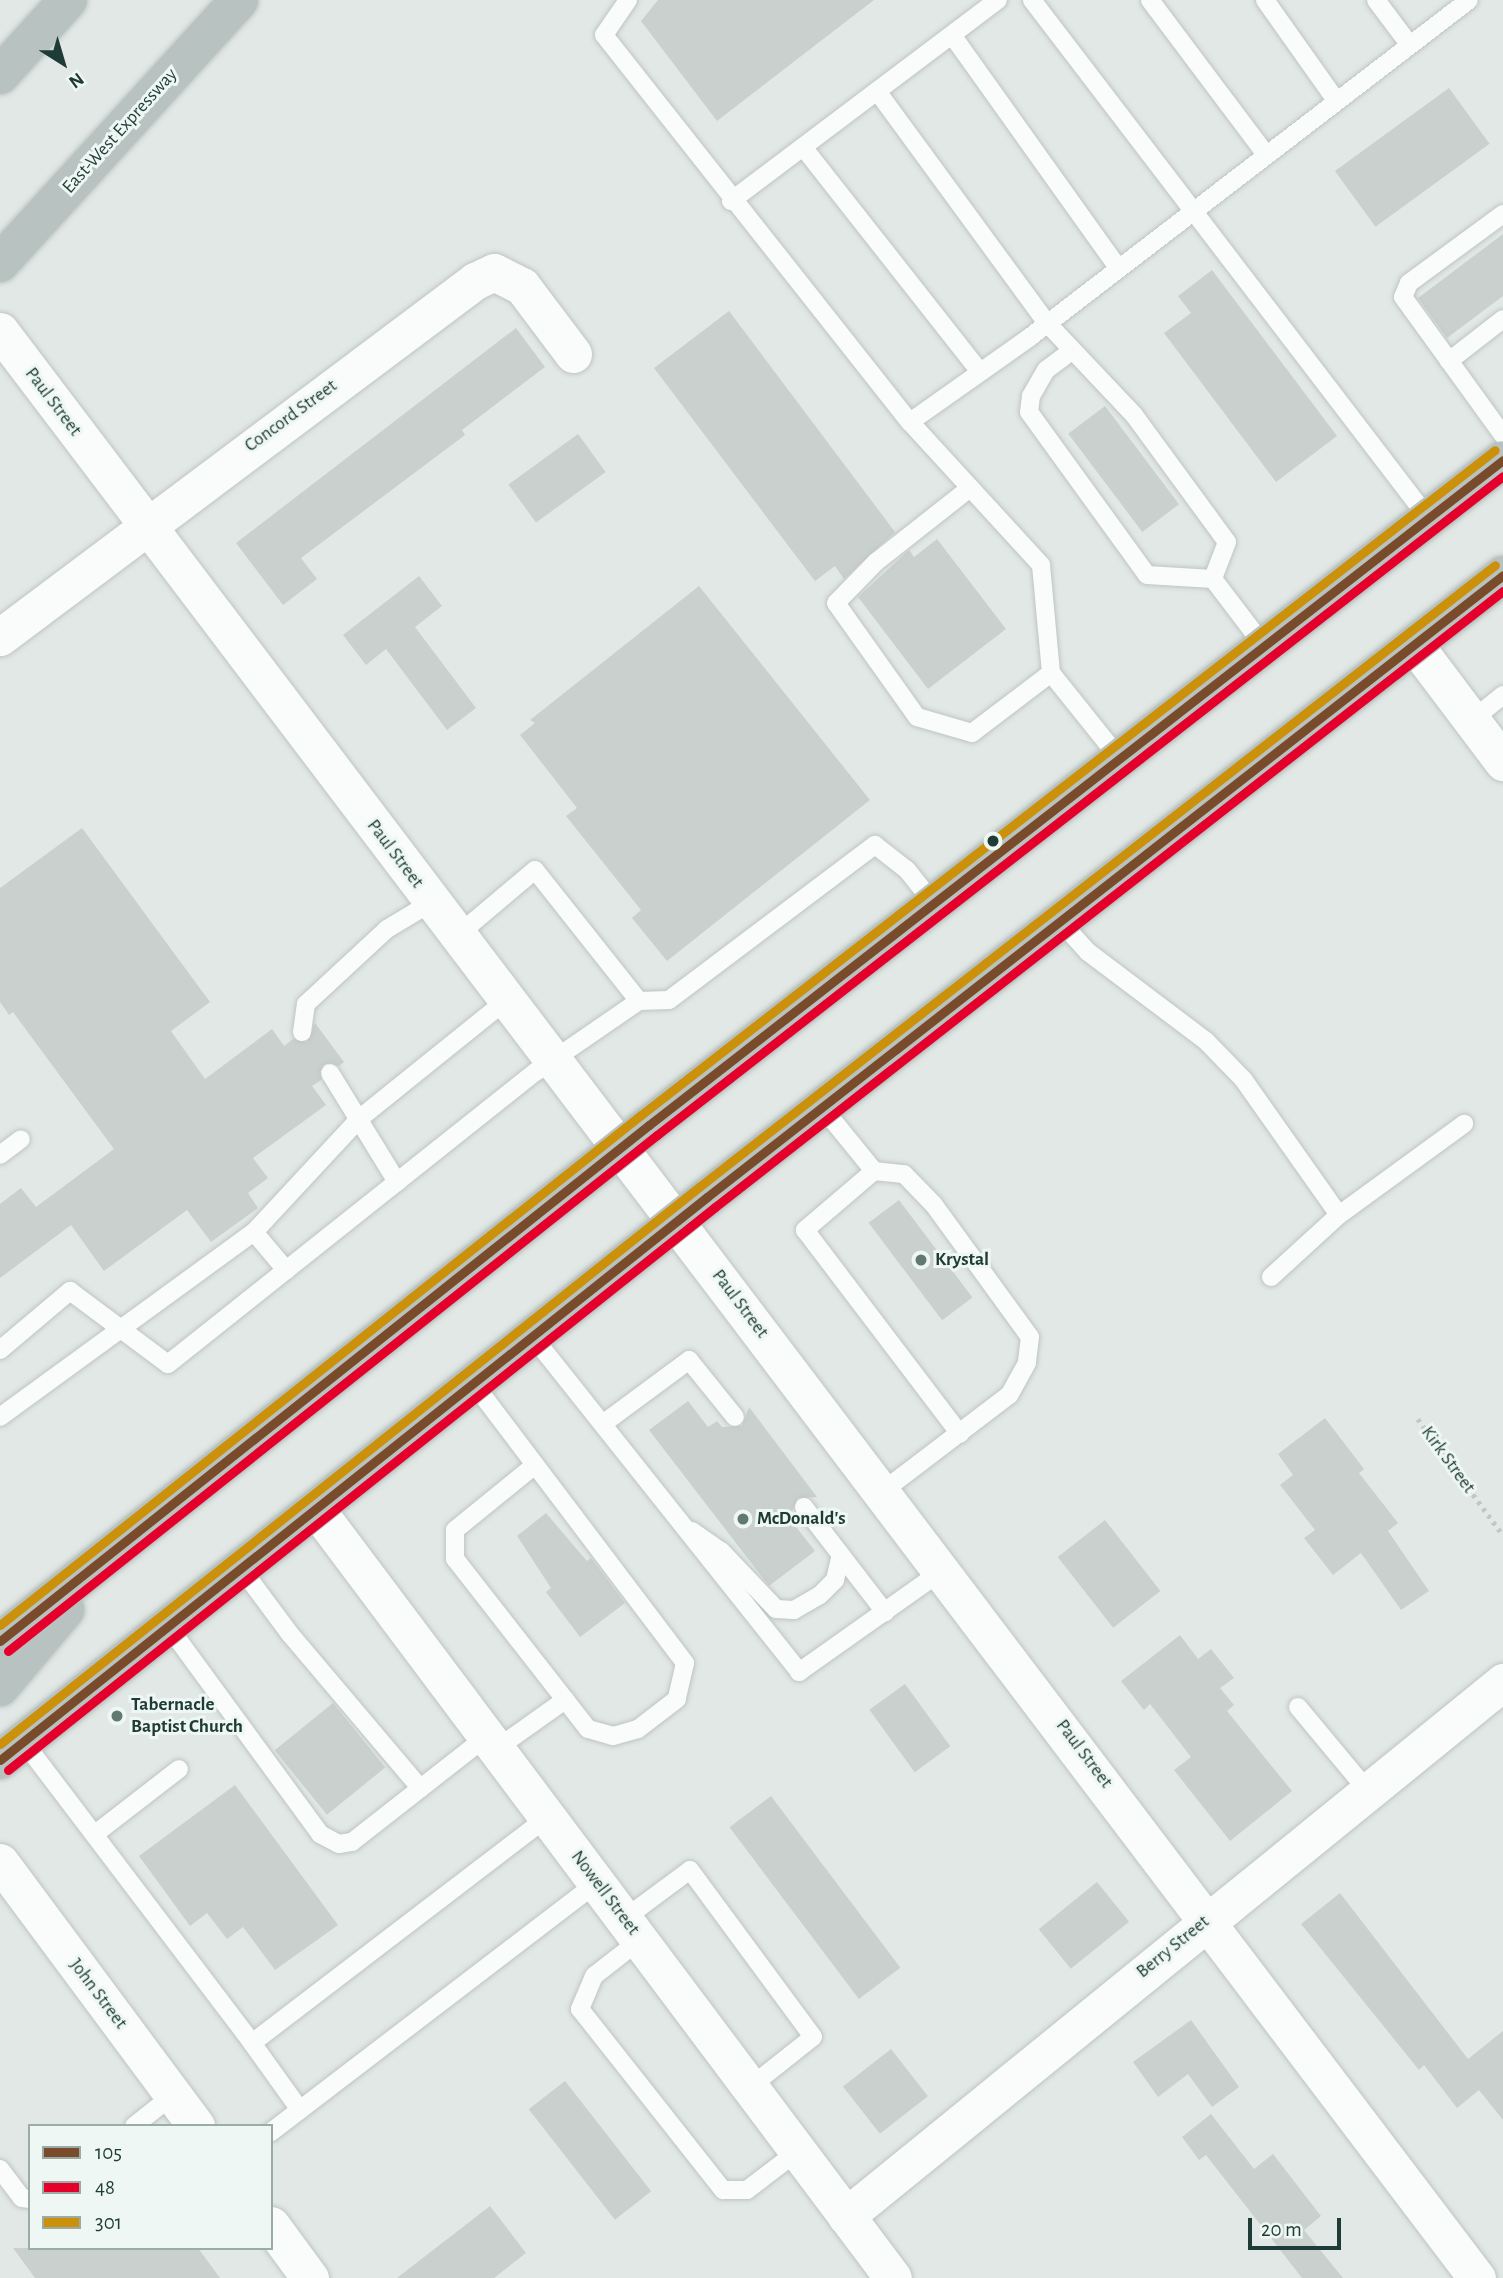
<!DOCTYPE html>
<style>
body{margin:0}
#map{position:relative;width:1503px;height:2278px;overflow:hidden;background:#e1e8e5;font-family:"Alegreya Sans",sans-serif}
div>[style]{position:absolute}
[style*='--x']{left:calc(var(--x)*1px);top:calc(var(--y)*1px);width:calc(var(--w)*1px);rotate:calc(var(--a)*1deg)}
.building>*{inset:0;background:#cad0ce;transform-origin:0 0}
.path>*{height:4.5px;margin-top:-2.25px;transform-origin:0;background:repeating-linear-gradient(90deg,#bfc8c5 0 3.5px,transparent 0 8.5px)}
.roads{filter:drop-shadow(0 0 2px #bec5c2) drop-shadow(0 0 2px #bec5c2)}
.lane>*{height:18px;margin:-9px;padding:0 9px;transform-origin:9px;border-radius:9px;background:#fafcfb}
.street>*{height:37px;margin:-18.5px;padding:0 18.5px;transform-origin:18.5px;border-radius:18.5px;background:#fafcfb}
.highway>*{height:38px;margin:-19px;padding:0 19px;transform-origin:19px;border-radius:19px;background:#b8c2c0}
.bus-1>*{height:9px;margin:-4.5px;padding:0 4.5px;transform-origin:4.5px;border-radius:4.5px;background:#7a4b2a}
.bus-2>*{height:9px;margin:-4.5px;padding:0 4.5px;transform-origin:4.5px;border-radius:4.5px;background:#e4002b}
.bus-3>*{height:9px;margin:-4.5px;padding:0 4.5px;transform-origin:4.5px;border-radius:4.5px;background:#cc910b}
.dots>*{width:19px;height:19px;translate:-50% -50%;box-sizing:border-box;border:4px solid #eef7f3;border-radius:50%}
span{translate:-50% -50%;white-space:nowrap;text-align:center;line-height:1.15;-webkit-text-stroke:6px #eef7f3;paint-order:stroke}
.street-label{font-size:19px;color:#1f3b35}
.poi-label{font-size:19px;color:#1f3b35;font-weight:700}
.left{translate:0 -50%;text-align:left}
.legend{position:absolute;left:28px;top:2124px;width:245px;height:126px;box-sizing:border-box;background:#eef7f3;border:2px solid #9baca7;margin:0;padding:9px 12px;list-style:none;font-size:21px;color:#1f3b35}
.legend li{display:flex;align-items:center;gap:14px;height:35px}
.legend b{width:35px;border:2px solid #9baca7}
.north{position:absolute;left:28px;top:28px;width:70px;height:70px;-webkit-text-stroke:5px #eef7f3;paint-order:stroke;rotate:143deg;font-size:19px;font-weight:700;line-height:28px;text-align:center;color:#1f3b35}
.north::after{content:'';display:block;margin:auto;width:24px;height:32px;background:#1f3b35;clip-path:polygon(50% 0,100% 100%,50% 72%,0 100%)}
.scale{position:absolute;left:1248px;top:2218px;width:93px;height:32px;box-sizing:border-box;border:4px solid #1f3b35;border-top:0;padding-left:9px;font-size:21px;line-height:24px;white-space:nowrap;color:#1f3b35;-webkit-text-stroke:5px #eef7f3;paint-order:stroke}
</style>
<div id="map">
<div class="building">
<div style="clip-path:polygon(658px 0,874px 0,717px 121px,641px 21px)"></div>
<div style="left:1449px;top:88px;width:69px;height:141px;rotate:54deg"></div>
<div style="clip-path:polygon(1503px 234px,1503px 296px,1447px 338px,1418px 298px)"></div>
<div style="clip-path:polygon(1212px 270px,1337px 436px,1276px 482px,1164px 333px,1191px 313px,1178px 296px)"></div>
<div style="clip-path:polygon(729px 311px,895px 532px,844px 579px,835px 566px,815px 581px,654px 368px)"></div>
<div style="clip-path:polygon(516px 328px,545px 367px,462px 430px,465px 435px,301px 558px,317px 579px,283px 605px,236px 543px)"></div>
<div style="left:1105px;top:406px;width:123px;height:46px;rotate:53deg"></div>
<div style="left:578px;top:434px;width:47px;height:86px;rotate:54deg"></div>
<div style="clip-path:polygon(937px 539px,1006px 629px,928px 689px,858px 597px,909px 550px,914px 557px)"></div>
<div style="clip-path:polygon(419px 576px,442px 606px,415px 627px,476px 708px,447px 730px,386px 649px,366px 665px,343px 635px)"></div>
<div style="clip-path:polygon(699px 586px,870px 800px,667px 961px,632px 918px,641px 910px,566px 816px,577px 808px,520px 735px,535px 723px,530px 720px)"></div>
<div style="clip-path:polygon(82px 828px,210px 1002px,171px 1031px,205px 1079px,272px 1029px,284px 1046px,293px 1039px,307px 1042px,315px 1023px,344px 1062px,339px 1066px,324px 1064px,321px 1080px,312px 1086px,326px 1105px,253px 1158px,268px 1178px,248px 1193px,258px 1208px,211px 1242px,187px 1210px,104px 1271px,71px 1225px,0 1278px,0 1204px,21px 1188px,36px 1207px,114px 1149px,13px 1012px,9px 1015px,0 1002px,0 888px)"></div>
<div style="left:899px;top:1200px;width:122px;height:38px;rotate:53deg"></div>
<div style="clip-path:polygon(688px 1401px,708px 1427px,717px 1421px,722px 1427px,742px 1426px,749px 1407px,817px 1497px,798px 1498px,789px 1518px,815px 1551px,769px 1586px,649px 1430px)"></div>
<div style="clip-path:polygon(1325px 1418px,1364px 1469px,1359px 1473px,1398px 1523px,1388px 1531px,1429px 1591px,1401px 1610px,1361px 1553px,1333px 1575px,1304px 1538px,1315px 1530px,1280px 1485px,1293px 1475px,1278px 1454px)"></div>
<div style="clip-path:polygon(546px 1513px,587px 1561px,591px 1558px,625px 1603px,580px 1637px,546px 1592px,551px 1588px,517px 1536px)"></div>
<div style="left:1105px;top:1520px;width:90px;height:60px;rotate:52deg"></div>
<div style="clip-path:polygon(1180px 1635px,1198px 1659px,1211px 1649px,1234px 1678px,1220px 1688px,1234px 1705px,1227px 1711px,1292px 1791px,1230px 1841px,1174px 1770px,1191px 1757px,1150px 1704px,1144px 1710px,1121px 1681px)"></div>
<div style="left:905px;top:1684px;width:77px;height:44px;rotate:54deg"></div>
<div style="left:333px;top:1703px;width:83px;height:75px;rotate:51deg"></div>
<div style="clip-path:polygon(235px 1785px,338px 1925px,275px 1970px,243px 1927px,227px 1939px,207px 1913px,190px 1926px,139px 1856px)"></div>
<div style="left:771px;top:1796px;width:215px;height:52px;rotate:53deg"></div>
<div style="left:1097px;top:1882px;width:51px;height:75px;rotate:51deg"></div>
<div style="clip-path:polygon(1340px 1893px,1468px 2059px,1503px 2031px,1503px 2120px,1479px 2090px,1457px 2108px,1424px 2065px,1419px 2070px,1301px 1924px)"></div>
<div style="clip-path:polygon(1191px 2020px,1239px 2087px,1212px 2107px,1188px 2074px,1158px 2097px,1133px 2062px)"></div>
<div style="left:891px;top:2049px;width:60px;height:61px;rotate:52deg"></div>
<div style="left:565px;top:2081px;width:140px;height:46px;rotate:52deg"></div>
<div style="clip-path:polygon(1211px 2114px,1254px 2169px,1273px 2154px,1321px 2216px,1304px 2230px,1343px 2278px,1302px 2278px,1206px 2155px,1199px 2160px,1182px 2137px)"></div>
<div style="clip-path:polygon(490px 2206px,526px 2253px,494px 2278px,397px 2278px)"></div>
<div style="clip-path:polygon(13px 2248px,198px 2248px,220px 2278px,35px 2278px)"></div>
</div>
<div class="path">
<div style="--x:1418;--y:1419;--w:144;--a:53.8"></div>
</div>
<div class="roads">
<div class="lane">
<div style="--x:628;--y:0;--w:42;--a:124.4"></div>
<div style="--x:604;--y:35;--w:493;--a:51.7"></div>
<div style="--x:910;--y:422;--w:194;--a:47.5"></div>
<div style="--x:1041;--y:565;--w:108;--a:84.7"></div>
<div style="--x:1051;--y:673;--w:110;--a:51.3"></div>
<div style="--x:1032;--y:0;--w:652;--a:52.6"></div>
<div style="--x:1150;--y:0;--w:191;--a:53.1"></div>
<div style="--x:1265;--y:0;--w:121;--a:54.7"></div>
<div style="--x:1376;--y:0;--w:55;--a:53.1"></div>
<div style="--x:952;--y:35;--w:286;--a:54.5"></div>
<div style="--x:877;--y:91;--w:288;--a:53.8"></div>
<div style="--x:1047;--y:323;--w:127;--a:46.6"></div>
<div style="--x:1134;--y:415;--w:157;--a:53.8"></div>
<div style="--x:1227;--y:542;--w:40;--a:111"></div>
<div style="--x:803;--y:147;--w:286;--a:51.8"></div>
<div style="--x:731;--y:201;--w:334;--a:-37"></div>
<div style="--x:1503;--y:214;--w:117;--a:143.7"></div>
<div style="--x:1409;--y:283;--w:15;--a:113"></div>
<div style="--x:1403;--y:297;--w:170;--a:54.1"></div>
<div style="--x:1070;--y:352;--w:30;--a:143"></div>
<div style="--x:1046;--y:370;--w:30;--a:120"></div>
<div style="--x:1031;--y:396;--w:16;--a:97"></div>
<div style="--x:1029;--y:412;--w:201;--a:54.1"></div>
<div style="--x:1147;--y:575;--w:66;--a:3.5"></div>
<div style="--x:1213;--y:579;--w:84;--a:52.7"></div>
<div style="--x:1449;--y:361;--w:68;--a:-37.9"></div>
<div style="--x:910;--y:422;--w:147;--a:-35.3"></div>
<div style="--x:1030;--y:337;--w:553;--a:-37.51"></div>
<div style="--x:970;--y:488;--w:120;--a:141.8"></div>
<div style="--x:876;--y:562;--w:57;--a:134.3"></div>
<div style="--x:836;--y:603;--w:140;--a:54.6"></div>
<div style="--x:917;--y:717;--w:57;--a:16.2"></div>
<div style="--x:972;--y:733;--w:99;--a:-37.2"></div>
<div style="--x:1472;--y:720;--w:40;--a:-39"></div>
<div style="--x:1060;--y:921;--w:42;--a:47.9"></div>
<div style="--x:1088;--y:952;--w:148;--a:37"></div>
<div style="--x:1206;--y:1041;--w:53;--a:45.8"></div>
<div style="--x:1243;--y:1079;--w:166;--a:54.8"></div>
<div style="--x:1339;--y:1215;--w:155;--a:-36.1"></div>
<div style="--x:459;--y:934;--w:99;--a:-40.1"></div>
<div style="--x:535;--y:870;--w:167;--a:51.6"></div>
<div style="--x:639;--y:1001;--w:30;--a:-2"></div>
<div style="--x:669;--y:1000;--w:258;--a:-37"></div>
<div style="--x:875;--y:845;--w:41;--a:38"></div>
<div style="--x:907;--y:870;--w:43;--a:51.5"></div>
<div style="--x:302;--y:1032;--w:28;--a:-82"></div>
<div style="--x:306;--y:1004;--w:110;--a:-42.8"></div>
<div style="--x:387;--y:929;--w:52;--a:-31"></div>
<div style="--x:330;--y:1073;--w:128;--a:58.4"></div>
<div style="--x:822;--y:1107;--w:82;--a:50.9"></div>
<div style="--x:874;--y:1171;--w:30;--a:6"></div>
<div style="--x:904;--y:1174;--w:43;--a:45.9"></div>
<div style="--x:934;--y:1205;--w:163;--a:54"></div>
<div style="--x:1030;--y:1337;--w:26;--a:97"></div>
<div style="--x:1027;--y:1363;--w:37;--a:119"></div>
<div style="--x:1009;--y:1395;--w:158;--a:142.7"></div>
<div style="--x:0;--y:1155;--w:26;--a:-37"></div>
<div style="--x:874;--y:1171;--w:91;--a:139.5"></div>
<div style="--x:805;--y:1230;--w:256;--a:52.8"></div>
<div style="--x:254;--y:1232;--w:50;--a:49.9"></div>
<div style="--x:1271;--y:1277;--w:92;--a:-42.4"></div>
<div style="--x:533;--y:1337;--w:428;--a:51.5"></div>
<div style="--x:799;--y:1672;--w:176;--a:-35.3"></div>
<div style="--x:0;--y:1350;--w:92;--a:-40.1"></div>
<div style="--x:70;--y:1291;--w:122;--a:36.7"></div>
<div style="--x:168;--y:1364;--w:471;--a:-38.5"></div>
<div style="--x:537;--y:1071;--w:124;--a:-34.5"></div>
<div style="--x:474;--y:1384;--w:350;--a:52.9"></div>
<div style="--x:685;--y:1663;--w:37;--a:103"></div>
<div style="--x:677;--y:1699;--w:49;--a:142.4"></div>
<div style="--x:638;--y:1729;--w:26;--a:164"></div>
<div style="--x:613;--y:1736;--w:26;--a:-164"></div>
<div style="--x:588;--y:1729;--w:216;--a:-128"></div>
<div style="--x:455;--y:1559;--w:29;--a:-90"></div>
<div style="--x:455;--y:1530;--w:103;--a:-39.1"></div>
<div style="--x:0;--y:1417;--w:314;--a:-36.1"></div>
<div style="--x:254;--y:1232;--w:156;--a:-47.1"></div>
<div style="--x:360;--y:1118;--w:190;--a:-38.8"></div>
<div style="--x:604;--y:1423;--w:106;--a:-36.5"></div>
<div style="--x:689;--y:1360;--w:73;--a:51.1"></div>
<div style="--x:804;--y:1507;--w:133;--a:52.4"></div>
<div style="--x:692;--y:1531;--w:35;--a:35"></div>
<div style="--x:721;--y:1551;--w:80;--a:46.5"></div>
<div style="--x:776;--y:1609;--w:18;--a:3"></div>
<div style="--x:794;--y:1610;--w:30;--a:-30"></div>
<div style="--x:820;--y:1595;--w:21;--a:-45"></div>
<div style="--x:835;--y:1580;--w:26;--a:-77"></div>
<div style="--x:241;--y:1568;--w:82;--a:53.4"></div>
<div style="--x:290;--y:1634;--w:202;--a:49.8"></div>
<div style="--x:168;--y:1626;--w:258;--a:53.8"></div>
<div style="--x:320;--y:1834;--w:21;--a:28"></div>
<div style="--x:339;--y:1844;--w:13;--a:-9"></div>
<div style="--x:352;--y:1842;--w:172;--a:-38.1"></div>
<div style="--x:1298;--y:1707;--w:109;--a:50.2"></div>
<div style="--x:23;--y:1741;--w:379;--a:52.8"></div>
<div style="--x:496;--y:1749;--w:85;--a:-35.4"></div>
<div style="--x:95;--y:1834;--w:106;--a:-37.7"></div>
<div style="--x:624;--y:1919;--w:82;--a:-36.6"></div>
<div style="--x:690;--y:1870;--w:207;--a:53.6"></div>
<div style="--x:813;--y:2037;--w:80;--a:141.6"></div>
<div style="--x:640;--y:1940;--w:58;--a:142"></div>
<div style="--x:594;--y:1976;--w:36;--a:113"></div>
<div style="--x:580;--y:2009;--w:231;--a:51.7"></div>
<div style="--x:723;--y:2190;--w:24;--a:0"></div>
<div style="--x:747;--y:2190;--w:64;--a:-37.4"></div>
<div style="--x:300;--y:2110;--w:82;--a:-125.6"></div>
<div style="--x:252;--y:2043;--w:372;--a:-37.4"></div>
<div style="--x:134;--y:2126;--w:50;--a:-38.5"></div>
<div style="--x:271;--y:2132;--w:410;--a:-37.4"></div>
<div style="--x:0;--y:2169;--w:36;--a:53"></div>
<div style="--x:22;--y:2198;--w:8;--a:7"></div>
</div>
<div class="street">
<div style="--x:0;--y:331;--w:2444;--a:52.82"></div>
<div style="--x:0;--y:637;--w:594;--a:-36.85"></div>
<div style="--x:475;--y:281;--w:21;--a:-25"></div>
<div style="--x:494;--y:272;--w:31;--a:27"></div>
<div style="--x:522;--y:286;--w:85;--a:53.1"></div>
<div style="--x:1414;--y:644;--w:148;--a:53"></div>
<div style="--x:316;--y:1509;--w:961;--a:53.12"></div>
<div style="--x:0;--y:1862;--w:329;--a:53.4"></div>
<div style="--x:846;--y:2216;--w:847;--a:-39.1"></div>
<div style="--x:271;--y:2225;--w:66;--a:53.7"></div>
</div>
<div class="highway">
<div style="--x:0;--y:75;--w:101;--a:-47.8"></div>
<div style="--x:0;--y:263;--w:355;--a:-47.7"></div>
<div style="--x:0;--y:1641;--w:829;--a:-38.49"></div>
<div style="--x:649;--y:1125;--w:1082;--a:-37.91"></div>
<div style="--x:0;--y:1687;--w:101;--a:-49.8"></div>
<div style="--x:0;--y:1760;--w:904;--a:-38.53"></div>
<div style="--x:707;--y:1197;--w:1010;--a:-38"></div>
</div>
</div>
<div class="bus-1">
<div style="--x:0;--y:1641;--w:829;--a:-38.49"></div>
<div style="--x:649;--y:1125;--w:1082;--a:-37.91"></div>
<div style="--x:0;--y:1760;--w:904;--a:-38.53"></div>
<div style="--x:707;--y:1197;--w:1010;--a:-38"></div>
</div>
<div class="bus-2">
<div style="--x:8;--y:1651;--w:829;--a:-38.49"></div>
<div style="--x:657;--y:1135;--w:1072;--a:-37.92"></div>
<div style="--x:8;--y:1770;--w:904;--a:-38.53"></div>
<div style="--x:715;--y:1207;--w:1000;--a:-38.02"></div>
</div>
<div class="bus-3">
<div style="--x:0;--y:1625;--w:819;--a:-38.51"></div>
<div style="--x:641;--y:1115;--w:1082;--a:-37.91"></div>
<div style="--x:0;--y:1744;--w:894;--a:-38.55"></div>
<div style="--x:699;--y:1187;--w:1010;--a:-38"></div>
</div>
<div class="dots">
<div style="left:993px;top:841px;background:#1f3b35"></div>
<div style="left:921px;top:1260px;background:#637873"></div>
<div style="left:743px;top:1519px;background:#637873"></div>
<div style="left:117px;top:1716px;background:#637873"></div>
</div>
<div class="street-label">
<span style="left:120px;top:131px;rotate:-48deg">East-West Expressway</span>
<span style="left:53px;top:402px;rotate:53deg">Paul Street</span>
<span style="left:291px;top:416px;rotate:-36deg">Concord Street</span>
<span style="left:395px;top:854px;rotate:53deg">Paul Street</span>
<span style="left:740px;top:1304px;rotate:53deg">Paul Street</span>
<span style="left:1448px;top:1460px;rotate:54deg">Kirk Street</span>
<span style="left:1084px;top:1754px;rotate:53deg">Paul Street</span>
<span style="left:605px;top:1893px;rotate:53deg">Nowell Street</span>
<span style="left:1173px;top:1947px;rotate:-39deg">Berry Street</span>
<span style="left:98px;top:1994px;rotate:53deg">John Street</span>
</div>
<div class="poi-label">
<span class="left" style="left:935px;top:1260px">Krystal</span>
<span class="left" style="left:757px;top:1519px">McDonald's</span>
<span class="left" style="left:131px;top:1716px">Tabernacle<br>Baptist Church</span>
</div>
<ul class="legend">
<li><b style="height:9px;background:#7a4b2a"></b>105</li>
<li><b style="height:9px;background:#e4002b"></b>48</li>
<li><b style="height:9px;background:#cc910b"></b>301</li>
</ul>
<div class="north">N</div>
<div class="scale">20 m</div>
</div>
